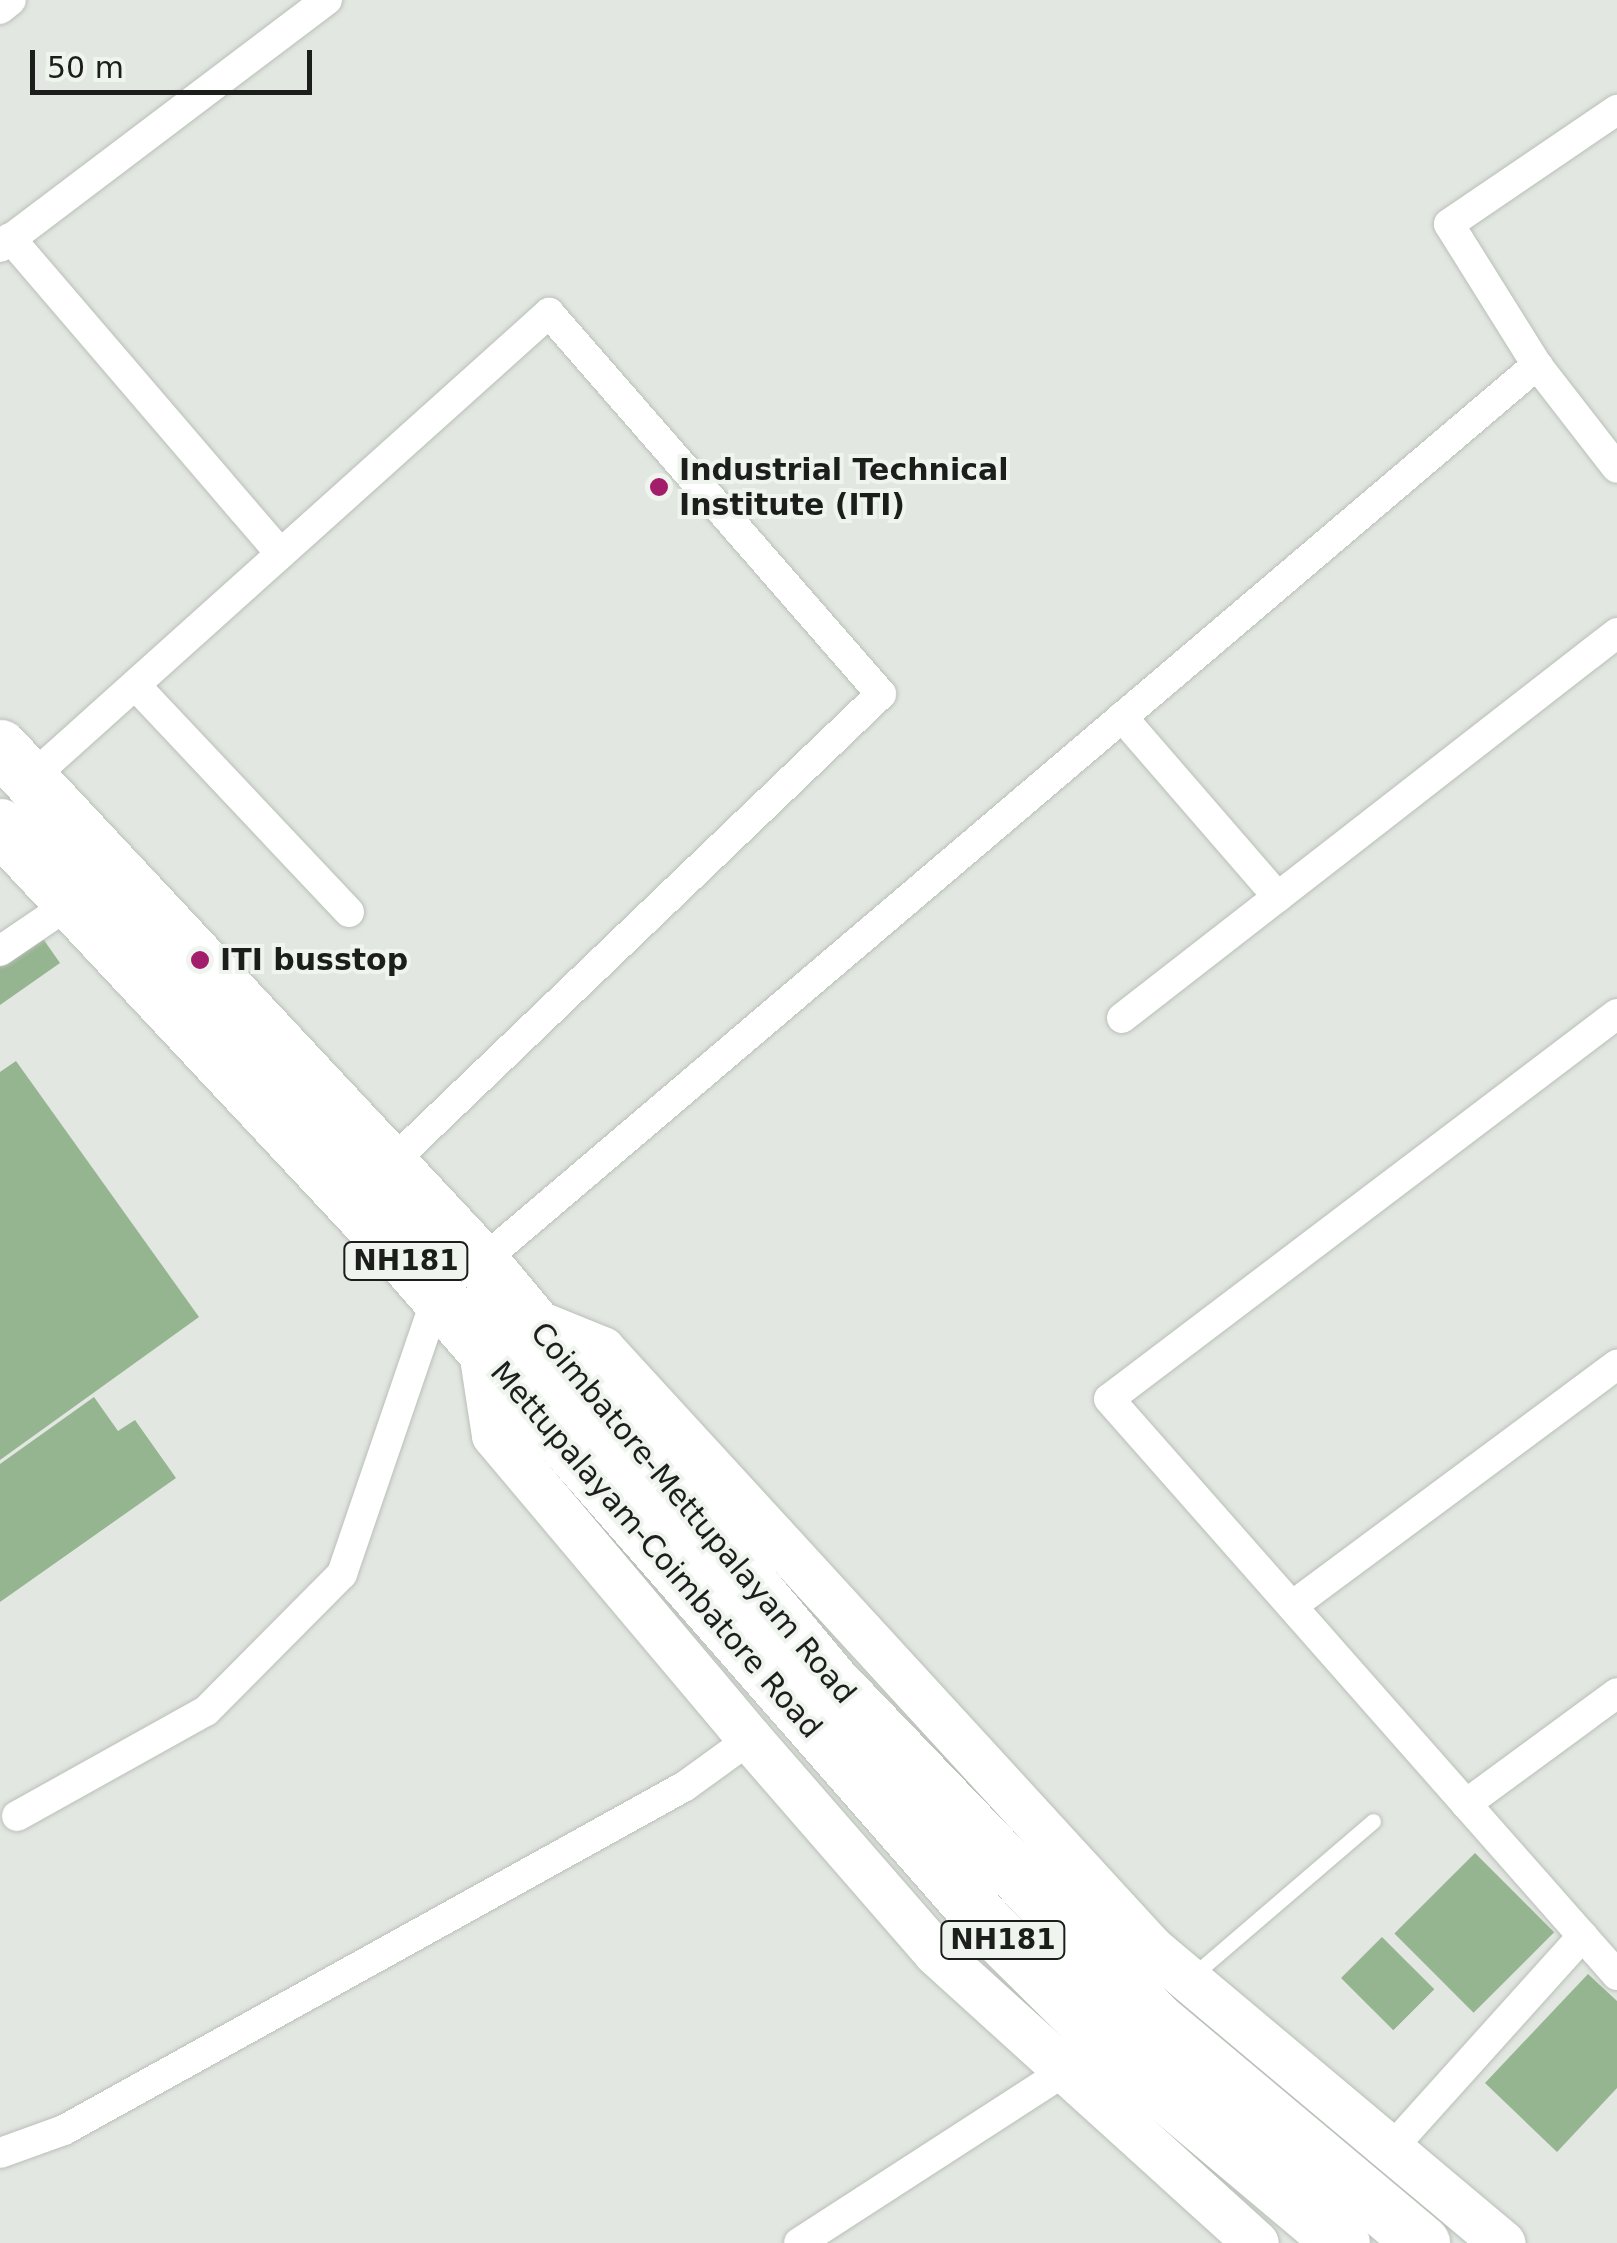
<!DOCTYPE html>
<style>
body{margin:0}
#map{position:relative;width:1617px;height:2243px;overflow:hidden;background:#e2e8e1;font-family:"DejaVu Sans",sans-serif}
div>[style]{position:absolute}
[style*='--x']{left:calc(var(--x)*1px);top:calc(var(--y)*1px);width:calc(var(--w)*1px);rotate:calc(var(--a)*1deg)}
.building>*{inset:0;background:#95b490;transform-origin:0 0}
.roads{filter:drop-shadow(0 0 2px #b9bfb8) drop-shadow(0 0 2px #b9bfb8)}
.lane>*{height:15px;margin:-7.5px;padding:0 7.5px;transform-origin:7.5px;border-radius:7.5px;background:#fff}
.street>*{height:30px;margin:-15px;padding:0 15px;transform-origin:15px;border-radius:15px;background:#fff}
.secondary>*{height:45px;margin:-22.5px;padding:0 22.5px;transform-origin:22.5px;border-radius:22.5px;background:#fff}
.highway>*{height:55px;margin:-27.5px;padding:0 27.5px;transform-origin:27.5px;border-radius:27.5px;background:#fff}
.dots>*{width:28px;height:28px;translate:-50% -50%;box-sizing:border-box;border:5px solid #eff5ee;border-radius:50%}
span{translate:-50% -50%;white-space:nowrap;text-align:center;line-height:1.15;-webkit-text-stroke:8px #eff5ee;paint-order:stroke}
.shield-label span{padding:2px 8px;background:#eff5ee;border:2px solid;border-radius:8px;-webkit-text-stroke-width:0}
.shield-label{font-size:28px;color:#1c1e1c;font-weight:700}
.poi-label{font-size:30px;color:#1c1e1c;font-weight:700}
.left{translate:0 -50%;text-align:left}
.street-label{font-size:30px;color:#1c1e1c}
.scale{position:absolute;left:30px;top:50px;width:282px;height:45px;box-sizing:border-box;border:5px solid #1c1e1c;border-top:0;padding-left:12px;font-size:30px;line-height:35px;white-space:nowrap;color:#1c1e1c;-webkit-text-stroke:8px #eff5ee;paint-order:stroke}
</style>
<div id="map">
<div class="building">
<div style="clip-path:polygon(39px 933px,60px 963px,0 1005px,0 961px)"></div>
<div style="clip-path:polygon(16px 1061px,199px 1317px,0 1460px,0 1072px)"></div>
<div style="clip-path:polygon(94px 1397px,118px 1431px,135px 1420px,176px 1478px,0 1602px,0 1464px)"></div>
<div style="left:1475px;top:1853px;width:112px;height:114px;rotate:45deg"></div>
<div style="left:1382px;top:1937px;width:74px;height:58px;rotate:45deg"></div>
<div style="clip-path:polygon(1588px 1974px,1617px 2001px,1617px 2088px,1557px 2152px,1485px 2083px)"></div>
</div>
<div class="roads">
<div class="lane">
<div style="--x:1190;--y:1978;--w:241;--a:-40.6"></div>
</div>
<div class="street">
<div style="--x:0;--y:9;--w:14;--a:-39"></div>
<div style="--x:10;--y:238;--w:416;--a:49.4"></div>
<div style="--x:0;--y:247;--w:410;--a:-37.1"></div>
<div style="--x:1537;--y:365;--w:166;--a:-122"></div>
<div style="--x:1449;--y:224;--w:203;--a:-34.2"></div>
<div style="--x:135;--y:685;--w:312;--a:46.7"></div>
<div style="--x:1122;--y:717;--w:238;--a:49.1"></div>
<div style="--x:30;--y:779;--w:698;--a:-41.92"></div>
<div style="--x:549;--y:313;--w:505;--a:48.93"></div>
<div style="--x:881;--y:694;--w:680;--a:136.25"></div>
<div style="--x:0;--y:951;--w:87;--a:-34.2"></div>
<div style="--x:1617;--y:1014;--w:637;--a:142.84"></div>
<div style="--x:1109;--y:1399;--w:768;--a:48.59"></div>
<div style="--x:1122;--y:1018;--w:627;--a:-37.87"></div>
<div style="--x:481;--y:1262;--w:1386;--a:-40.35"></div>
<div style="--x:1537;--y:365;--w:130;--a:52.2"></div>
<div style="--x:1292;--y:1606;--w:405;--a:-36.6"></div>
<div style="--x:1466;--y:1804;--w:187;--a:-36.3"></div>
<div style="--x:17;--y:1816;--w:216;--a:-29.1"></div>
<div style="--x:206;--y:1711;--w:193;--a:-45.2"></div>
<div style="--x:342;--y:1574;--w:294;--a:-71.1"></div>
<div style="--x:1390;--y:2150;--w:288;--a:-48"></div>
<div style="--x:0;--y:2153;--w:68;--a:-19.8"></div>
<div style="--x:64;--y:2130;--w:710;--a:-28.98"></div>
<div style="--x:685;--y:1786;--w:80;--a:-35.9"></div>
<div style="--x:799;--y:2243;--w:313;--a:-32.9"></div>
</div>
<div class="secondary">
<div style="--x:531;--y:1320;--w:77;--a:22.2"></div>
<div style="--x:602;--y:1349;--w:813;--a:47.49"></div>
<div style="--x:1151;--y:1948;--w:459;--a:40"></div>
<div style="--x:480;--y:1344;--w:92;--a:81.3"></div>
<div style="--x:494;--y:1435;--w:397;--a:49.9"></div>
<div style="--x:750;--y:1739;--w:282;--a:49"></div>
<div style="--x:935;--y:1952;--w:433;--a:42.2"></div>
</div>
<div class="highway">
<div style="--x:0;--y:747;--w:705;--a:46.96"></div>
<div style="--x:481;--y:1262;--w:547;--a:50.11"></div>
<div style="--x:832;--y:1682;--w:465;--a:46.2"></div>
<div style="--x:1154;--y:2018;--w:350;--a:40"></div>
<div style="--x:0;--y:826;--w:591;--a:46.92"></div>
<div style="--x:404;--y:1258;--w:884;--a:48.81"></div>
<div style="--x:986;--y:1923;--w:189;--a:44.8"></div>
<div style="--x:1120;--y:2056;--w:290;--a:40.1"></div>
</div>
</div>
<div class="dots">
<div style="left:659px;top:487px;background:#a21d6a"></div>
<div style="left:200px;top:960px;background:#a21d6a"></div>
</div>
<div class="shield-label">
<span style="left:406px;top:1261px">NH181</span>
<span style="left:1003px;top:1940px">NH181</span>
</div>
<div class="poi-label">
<span class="left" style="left:679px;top:487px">Industrial Technical<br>Institute (ITI)</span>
<span class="left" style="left:220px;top:960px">ITI busstop</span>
</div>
<div class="street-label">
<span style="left:693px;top:1513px;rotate:50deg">Coimbatore-Mettupalayam Road</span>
<span style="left:656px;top:1550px;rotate:49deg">Mettupalayam-Coimbatore Road</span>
</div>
<div class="scale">50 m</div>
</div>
